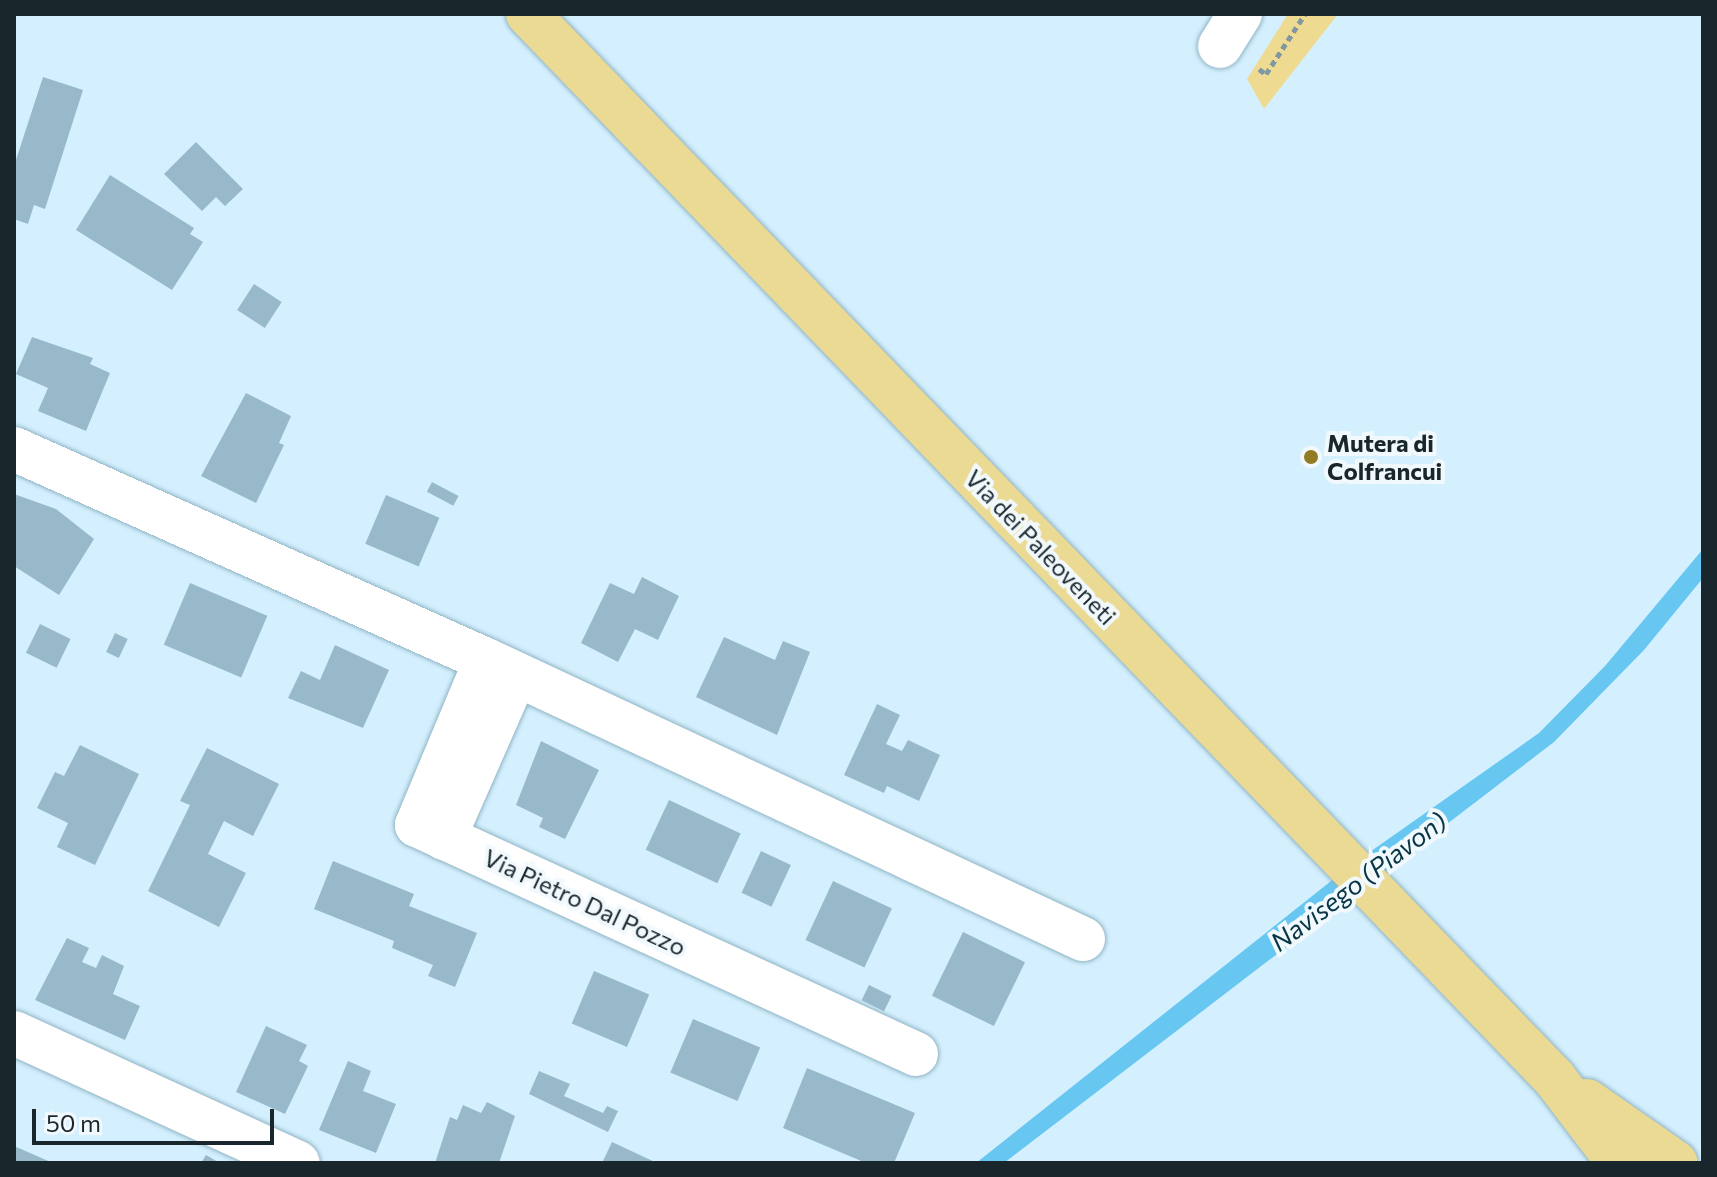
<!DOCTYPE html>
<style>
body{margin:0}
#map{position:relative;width:1717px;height:1177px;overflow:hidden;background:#d4f0fe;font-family:Commissioner,sans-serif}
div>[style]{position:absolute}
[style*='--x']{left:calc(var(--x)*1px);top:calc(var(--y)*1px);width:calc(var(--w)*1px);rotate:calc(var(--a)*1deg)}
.green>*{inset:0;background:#eedb91}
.water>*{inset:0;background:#67c7f1}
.building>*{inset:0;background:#97b9ca;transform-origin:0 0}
.path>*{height:5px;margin-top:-2.5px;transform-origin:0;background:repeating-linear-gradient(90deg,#8197a2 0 6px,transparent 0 10px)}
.roads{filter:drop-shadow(0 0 2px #91b4c4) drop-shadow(0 0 2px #91b4c4)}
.minor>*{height:44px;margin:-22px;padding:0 22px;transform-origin:22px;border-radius:22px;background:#fff}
.major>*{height:44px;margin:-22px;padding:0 22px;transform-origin:22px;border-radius:22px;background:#ebda94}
.dots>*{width:22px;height:22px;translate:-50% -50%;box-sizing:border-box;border:4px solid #f2f9fd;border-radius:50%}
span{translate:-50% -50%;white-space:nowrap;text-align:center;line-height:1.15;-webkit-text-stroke:8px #f2f9fd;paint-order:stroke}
.poi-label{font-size:24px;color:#19272d;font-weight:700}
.left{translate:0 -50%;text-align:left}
.street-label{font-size:24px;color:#19272d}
.water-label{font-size:26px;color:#073546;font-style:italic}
.frame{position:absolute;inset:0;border:16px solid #19272d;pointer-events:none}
.scale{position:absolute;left:32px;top:1109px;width:242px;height:36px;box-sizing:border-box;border:4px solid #19272d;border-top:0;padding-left:10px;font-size:24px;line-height:28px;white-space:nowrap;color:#19272d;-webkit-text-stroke:6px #f2f9fd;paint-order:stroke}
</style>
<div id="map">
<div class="green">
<div style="clip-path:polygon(1288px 14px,1338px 14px,1264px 109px,1247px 79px)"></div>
</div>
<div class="water">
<div style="clip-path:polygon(1703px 549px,1703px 578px,1644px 650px,1554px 742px,1004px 1163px,976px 1163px,1350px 866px,1539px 733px,1605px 666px)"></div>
</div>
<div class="building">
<div style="clip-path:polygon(43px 77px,83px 90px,45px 209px,34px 205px,28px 224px,14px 219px,14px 166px)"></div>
<div style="clip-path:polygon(196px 142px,243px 189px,225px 206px,216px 197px,202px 211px,164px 174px)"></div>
<div style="clip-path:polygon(110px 175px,194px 228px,190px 234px,203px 242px,172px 290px,76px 230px)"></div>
<div style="left:254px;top:284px;width:33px;height:31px;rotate:33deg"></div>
<div style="clip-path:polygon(32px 337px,93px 358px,90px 364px,110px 373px,86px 431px,38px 411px,48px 388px,16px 374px)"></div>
<div style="clip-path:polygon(246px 393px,291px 416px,279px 443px,284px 445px,256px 503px,201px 476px)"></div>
<div style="left:432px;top:482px;width:30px;height:11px;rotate:28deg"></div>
<div style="clip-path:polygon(14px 494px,56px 509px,94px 539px,59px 595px,14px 566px)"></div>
<div style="left:386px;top:495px;width:58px;height:53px;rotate:23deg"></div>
<div style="clip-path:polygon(642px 577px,679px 596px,658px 640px,635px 629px,618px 662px,581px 643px,610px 583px,634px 594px)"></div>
<div style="left:190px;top:583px;width:84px;height:67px;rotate:23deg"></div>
<div style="left:40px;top:624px;width:34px;height:32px;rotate:26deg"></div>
<div style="left:115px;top:633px;width:14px;height:21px;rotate:25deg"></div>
<div style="clip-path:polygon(724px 637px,775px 660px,783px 641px,810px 652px,777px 735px,696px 697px)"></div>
<div style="clip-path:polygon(335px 645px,389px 670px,363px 728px,288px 698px,301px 671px,320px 680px)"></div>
<div style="clip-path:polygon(877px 704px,900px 715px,886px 744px,902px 751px,908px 740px,940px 755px,919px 801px,887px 786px,884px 793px,844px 775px)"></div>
<div style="clip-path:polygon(541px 741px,599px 770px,565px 839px,539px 827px,543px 818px,516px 805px)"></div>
<div style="clip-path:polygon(80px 745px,139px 774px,95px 865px,57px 847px,68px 823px,37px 808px,55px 772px,64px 776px)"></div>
<div style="clip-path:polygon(207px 748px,279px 784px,253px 836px,224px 821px,208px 854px,246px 873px,219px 927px,148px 891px,190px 805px,180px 801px)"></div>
<div style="left:669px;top:800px;width:79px;height:55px;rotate:25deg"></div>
<div style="left:761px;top:851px;width:33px;height:46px;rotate:25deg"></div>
<div style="clip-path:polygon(333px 861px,414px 894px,409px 906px,477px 933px,455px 987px,428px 976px,433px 965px,392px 948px,394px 941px,314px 909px)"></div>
<div style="left:833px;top:881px;width:65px;height:65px;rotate:25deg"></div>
<div style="left:963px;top:932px;width:69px;height:71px;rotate:26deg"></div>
<div style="clip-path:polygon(67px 938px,89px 948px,82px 962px,96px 968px,102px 955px,124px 966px,113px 994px,140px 1006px,125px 1040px,35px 1000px)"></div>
<div style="left:594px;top:971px;width:60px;height:57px;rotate:23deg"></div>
<div style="left:869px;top:985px;width:25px;height:17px;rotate:26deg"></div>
<div style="left:693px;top:1019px;width:73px;height:58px;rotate:23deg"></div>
<div style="clip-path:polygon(266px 1026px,307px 1045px,299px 1061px,308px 1066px,285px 1114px,236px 1092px)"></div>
<div style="clip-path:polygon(348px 1061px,371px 1071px,363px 1091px,396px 1104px,376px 1153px,319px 1130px)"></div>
<div style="clip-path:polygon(807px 1068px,915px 1113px,894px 1163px,866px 1163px,783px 1128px)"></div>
<div style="clip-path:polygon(539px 1071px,570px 1084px,564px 1096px,603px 1113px,607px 1106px,618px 1111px,608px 1132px,529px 1094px)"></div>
<div style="clip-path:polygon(487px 1102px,515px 1116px,499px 1163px,435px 1163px,450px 1117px,457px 1120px,463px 1105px,481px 1113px)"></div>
<div style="clip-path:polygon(612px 1142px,657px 1163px,602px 1163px)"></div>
<div style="clip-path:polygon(14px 1146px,53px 1163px,14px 1163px)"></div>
<div style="clip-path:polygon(206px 1155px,220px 1163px,201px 1163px)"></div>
</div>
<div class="path">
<div style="--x:1259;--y:69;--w:9;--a:36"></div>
<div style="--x:1266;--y:74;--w:72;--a:-57"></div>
</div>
<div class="roads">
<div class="minor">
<div style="--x:1220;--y:46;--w:38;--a:-58"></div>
<div style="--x:14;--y:449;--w:517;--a:24.09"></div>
<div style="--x:486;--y:660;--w:659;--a:25.05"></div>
<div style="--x:486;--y:660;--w:179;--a:112.7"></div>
<div style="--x:417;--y:825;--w:549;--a:24.65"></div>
<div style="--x:444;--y:838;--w:179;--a:-66.3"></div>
<div style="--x:14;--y:1033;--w:312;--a:24.6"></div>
</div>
<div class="major">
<div style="--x:528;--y:14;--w:1480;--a:46.04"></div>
<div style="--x:1555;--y:1079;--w:106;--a:52.7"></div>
<div style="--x:1587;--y:1101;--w:108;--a:34.9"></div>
</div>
</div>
<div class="dots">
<div style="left:1311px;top:457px;background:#927c23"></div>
</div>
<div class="poi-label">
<span class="left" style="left:1327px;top:457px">Mutera di<br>Colfrancui</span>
</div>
<div class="street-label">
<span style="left:1041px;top:547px;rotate:46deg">Via dei Paleoveneti</span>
<span style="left:585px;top:902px;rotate:25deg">Via Pietro Dal Pozzo</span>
</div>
<div class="water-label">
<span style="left:1358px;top:881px;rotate:-37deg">Navisego (Piavon)</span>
</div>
<div class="frame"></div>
<div class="scale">50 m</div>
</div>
